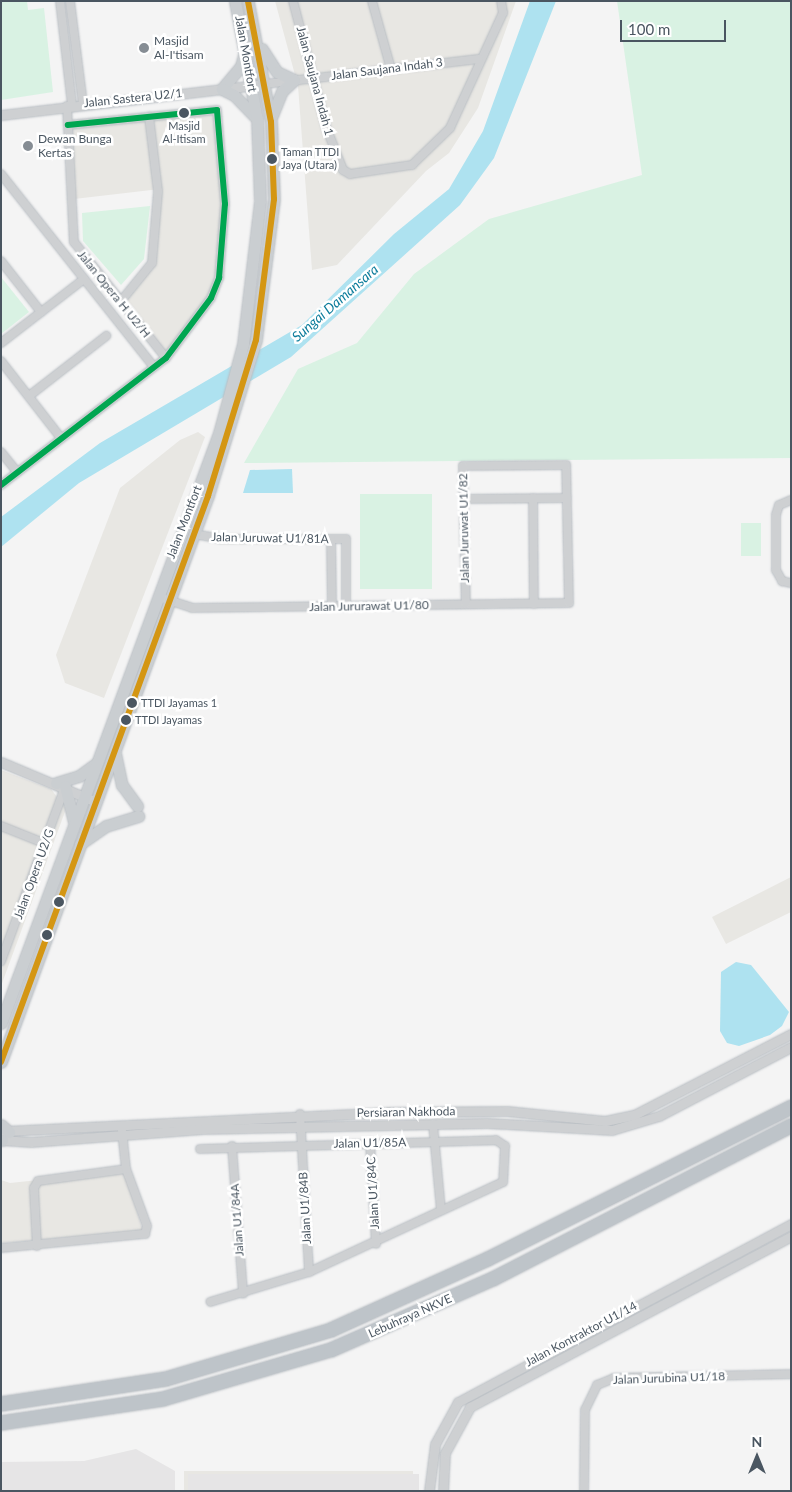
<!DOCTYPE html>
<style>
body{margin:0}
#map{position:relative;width:792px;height:1492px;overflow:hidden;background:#f4f4f4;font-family:Lato,sans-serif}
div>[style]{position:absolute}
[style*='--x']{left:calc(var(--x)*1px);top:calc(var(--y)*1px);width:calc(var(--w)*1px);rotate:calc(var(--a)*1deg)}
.commercial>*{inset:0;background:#e8e7e3;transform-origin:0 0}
.education>*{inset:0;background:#e6e5e6;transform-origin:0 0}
.green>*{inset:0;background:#d9f2e3;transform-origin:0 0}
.water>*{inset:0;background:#aee2f0}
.roads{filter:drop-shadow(0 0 1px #b9bec3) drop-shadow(0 0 1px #b9bec3)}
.minor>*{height:8px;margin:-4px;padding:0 4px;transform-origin:4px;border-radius:4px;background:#ced0d2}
.tertiary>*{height:9px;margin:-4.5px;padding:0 4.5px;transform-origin:4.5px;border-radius:4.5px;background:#ced0d2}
.primary>*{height:11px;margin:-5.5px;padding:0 5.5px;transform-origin:5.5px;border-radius:5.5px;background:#caced1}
.motorway>*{height:14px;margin:-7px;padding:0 7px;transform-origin:7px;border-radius:7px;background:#bec4c9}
.bus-1>*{height:6px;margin:-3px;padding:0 3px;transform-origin:3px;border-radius:3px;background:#d49613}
.bus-2>*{height:6px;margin:-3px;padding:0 3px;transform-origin:3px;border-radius:3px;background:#00a651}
.dots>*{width:14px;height:14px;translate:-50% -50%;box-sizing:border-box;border:2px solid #fff;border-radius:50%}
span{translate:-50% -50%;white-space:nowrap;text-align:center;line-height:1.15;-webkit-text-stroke:5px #fff;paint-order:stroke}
.bus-label{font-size:11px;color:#4a5661}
.left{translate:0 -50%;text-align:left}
.poi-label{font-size:12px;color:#4a5661}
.street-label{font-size:12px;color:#4a5661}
.water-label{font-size:14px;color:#0c7c9b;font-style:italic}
.frame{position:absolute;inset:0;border:2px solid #4a5661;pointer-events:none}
.north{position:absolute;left:732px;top:1432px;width:50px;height:50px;-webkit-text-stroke:4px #fff;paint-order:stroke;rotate:0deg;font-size:14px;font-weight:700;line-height:20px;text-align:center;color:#4a5661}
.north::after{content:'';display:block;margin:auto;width:18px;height:22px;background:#4a5661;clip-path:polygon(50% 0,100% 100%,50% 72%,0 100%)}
.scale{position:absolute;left:620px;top:20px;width:106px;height:22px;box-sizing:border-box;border:2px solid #4a5661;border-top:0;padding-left:6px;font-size:15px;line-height:18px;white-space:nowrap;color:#4a5661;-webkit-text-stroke:4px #fff;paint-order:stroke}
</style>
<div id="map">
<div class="commercial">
<div style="clip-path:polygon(275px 1px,516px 1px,478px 108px,449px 153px,426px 171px,337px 265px,312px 270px,298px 86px)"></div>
<div style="clip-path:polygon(215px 112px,222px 202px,216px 276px,212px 292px,166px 354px,124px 302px,156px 262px,160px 189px,74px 199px,71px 128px)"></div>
<div style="clip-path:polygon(198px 432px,205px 437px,104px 698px,65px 683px,56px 655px,120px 488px,180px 440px)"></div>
<div style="clip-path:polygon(1px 770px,51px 789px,66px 809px,1px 986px)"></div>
<div style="clip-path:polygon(791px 877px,791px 912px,726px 944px,712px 917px)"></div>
<div style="clip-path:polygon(124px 1171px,143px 1231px,1px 1243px,1px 1180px,10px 1183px)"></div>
<div style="left:184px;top:1471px;width:229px;height:20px"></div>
</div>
<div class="education">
<div style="clip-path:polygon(136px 1449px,175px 1471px,175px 1491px,1px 1491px,1px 1462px,84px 1461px)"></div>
<div style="left:188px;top:1474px;width:231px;height:17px"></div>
</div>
<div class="green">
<div style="clip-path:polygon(1px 1px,27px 1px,28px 10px,44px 8px,53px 92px,1px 100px)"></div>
<div style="clip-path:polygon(617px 1px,791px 1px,791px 458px,244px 463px,298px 369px,357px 343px,414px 274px,489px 219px,642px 175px)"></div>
<div style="clip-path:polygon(150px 206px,144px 259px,121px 285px,83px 241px,82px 213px)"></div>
<div style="clip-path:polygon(1px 277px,29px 312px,1px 334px)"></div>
<div style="left:360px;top:494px;width:72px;height:95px"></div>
<div style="left:741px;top:523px;width:20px;height:33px"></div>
</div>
<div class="water">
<div style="clip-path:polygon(530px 1px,556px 1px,494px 158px,460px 205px,291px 357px,79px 483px,1px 547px,1px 517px,100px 443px,302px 325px,394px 234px,449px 189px,483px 131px)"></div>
<div style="clip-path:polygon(292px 469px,293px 493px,243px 493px,250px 470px)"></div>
<div style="clip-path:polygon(736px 962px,751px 965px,789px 1012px,782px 1026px,770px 1035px,739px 1046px,727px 1043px,720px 1031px,721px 972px)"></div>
</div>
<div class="roads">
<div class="minor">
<div style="--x:60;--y:1;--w:105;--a:83.4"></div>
<div style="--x:70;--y:1;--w:104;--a:82.8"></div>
<div style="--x:293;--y:1;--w:130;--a:75.3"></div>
<div style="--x:326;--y:127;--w:46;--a:68.4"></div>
<div style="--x:343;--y:170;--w:8;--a:30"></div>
<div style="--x:350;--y:174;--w:63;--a:-8.3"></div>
<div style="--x:412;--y:165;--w:53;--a:-44.2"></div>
<div style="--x:450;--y:128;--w:127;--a:-65.3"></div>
<div style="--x:503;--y:13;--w:12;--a:-99"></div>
<div style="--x:372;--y:1;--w:71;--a:74.4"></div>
<div style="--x:265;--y:84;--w:215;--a:-6.7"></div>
<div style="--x:67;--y:106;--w:136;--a:87.1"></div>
<div style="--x:74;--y:242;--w:148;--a:51.6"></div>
<div style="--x:1;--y:174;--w:246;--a:51.6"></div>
<div style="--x:1;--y:261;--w:65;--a:51.9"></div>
<div style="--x:121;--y:301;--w:49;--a:-50.8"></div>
<div style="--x:152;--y:263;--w:72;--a:-85.2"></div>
<div style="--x:158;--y:191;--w:75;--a:-96.9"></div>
<div style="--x:1;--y:343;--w:105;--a:-37.6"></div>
<div style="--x:1;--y:361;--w:98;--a:52.1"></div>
<div style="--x:29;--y:396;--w:98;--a:-37.9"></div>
<div style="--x:1;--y:452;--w:26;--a:51"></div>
<div style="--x:1;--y:485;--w:208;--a:-37.6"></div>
<div style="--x:166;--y:358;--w:75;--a:-53.1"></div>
<div style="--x:211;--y:298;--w:22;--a:-68"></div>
<div style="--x:219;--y:278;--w:74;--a:-85.4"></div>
<div style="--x:225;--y:204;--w:94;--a:-94.9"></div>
<div style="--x:217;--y:110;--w:150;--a:174.3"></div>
<div style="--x:533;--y:498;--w:106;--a:89.5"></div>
<div style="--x:464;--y:499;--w:103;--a:-0.6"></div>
<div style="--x:791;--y:500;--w:13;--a:157"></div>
<div style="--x:779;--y:505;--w:10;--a:107"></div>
<div style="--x:776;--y:515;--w:55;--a:90"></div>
<div style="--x:776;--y:570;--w:13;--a:61"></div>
<div style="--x:782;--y:581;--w:9;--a:13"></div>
<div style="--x:194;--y:534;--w:27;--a:10"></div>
<div style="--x:221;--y:539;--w:125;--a:0"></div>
<div style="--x:346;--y:539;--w:67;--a:90"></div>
<div style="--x:331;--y:539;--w:67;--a:89.1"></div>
<div style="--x:165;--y:599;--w:28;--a:18"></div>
<div style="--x:192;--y:608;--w:154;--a:-0.7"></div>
<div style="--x:346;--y:606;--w:223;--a:-0.8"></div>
<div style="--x:569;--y:603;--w:138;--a:-91.2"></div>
<div style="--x:566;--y:465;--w:103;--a:179.4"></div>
<div style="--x:463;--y:466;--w:138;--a:88.8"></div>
<div style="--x:1;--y:826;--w:48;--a:21.8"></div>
<div style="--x:1;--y:961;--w:185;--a:-69.8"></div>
<div style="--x:300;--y:1114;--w:158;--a:86.7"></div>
<div style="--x:433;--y:1124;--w:86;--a:84.7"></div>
<div style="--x:370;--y:1142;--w:102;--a:86.6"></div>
<div style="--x:232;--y:1146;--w:148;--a:85.7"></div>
<div style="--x:200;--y:1149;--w:296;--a:-1.7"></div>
<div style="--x:496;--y:1140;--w:11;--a:34"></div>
<div style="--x:505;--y:1146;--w:36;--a:93"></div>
<div style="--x:503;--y:1182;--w:214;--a:155.1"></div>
<div style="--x:309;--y:1272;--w:103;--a:163.1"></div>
<div style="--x:37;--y:1246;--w:58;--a:-93"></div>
<div style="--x:34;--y:1188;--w:8;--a:-60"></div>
<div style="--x:38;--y:1181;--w:89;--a:-7.8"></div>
<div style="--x:1;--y:1248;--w:145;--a:-5.6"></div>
<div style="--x:145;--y:1234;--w:8;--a:-76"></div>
<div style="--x:147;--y:1226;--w:61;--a:-110.2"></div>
<div style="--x:126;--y:1169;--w:38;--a:-96"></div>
<div style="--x:584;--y:1491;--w:81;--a:-89.3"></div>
<div style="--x:585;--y:1410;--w:28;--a:-64"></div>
<div style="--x:597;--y:1385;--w:18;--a:-22"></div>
<div style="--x:614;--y:1378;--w:177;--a:-1.3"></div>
</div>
<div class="tertiary">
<div style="--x:1;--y:115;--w:266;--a:-6.7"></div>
<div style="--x:1;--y:762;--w:103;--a:22.8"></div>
<div style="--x:4;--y:1131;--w:384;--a:-2.8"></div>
<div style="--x:388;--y:1112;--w:119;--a:-0.5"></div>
<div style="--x:507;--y:1111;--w:99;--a:5.8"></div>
<div style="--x:605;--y:1121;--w:30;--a:-12"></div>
<div style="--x:634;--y:1115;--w:177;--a:-27.3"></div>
<div style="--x:1;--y:1140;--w:30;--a:4"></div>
<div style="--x:31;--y:1142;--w:172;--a:-4.3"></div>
<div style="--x:203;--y:1129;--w:284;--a:-1.2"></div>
<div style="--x:487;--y:1123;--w:125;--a:3.2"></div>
<div style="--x:612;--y:1130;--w:49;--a:-16.6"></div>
<div style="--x:659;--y:1116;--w:149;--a:-27.6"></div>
<div style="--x:429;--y:1491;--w:47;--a:-82.7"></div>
<div style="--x:435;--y:1444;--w:48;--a:-61.3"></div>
<div style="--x:458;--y:1402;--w:378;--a:-28.1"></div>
<div style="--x:443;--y:1491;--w:38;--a:-87"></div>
<div style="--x:445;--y:1453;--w:52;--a:-61.5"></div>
<div style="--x:470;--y:1407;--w:364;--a:-28"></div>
</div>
<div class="primary">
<div style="--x:262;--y:49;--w:27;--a:57"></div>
<div style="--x:277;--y:72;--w:19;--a:25"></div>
<div style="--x:294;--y:80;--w:16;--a:137"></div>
<div style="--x:282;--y:91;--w:27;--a:112"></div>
<div style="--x:245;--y:51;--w:16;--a:105"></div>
<div style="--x:241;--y:66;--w:30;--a:130"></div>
<div style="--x:222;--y:89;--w:13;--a:27"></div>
<div style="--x:234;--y:95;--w:33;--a:46"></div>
<div style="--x:115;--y:753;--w:33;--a:78"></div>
<div style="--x:122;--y:785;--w:26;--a:54"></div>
<div style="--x:56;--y:783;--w:24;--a:-17"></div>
<div style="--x:79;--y:776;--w:22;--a:-36"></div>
<div style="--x:65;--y:786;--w:36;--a:76"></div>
<div style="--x:80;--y:844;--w:32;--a:-35"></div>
<div style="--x:106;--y:826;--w:34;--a:-17"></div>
<div style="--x:1;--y:1023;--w:629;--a:-69.72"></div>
<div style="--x:219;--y:433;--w:92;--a:-74.9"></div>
<div style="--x:243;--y:344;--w:144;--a:-83.2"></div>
<div style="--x:260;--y:201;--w:82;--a:-92.1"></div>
<div style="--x:257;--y:119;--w:120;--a:-100.6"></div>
<div style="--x:1;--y:1062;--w:603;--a:-69.91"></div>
<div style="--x:208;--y:496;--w:163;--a:-72.9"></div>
<div style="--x:256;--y:340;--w:142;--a:-82.7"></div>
<div style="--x:274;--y:199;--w:77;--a:-92.2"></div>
<div style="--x:271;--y:122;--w:123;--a:-100.8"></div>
<div style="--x:1;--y:1125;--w:11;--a:41"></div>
<div style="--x:1;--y:1140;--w:1;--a:0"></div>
</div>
<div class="motorway">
<div style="--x:1;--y:1404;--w:167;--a:-8.6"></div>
<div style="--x:166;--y:1379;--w:172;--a:-16.5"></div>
<div style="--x:331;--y:1330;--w:172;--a:-24.3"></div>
<div style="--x:488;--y:1259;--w:339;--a:-26.6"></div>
<div style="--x:1;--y:1423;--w:164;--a:-8.4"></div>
<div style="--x:163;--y:1399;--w:175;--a:-16.3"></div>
<div style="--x:331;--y:1350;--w:177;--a:-23.7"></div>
<div style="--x:493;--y:1279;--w:335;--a:-27.2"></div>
</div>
</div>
<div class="bus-1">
<div style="--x:1;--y:1062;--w:603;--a:-69.91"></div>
<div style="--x:208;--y:496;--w:163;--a:-72.9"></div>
<div style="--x:256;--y:340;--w:142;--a:-82.7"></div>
<div style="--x:274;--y:199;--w:77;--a:-92.2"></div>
<div style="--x:271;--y:122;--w:123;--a:-100.8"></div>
</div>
<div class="bus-2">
<div style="--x:1;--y:485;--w:208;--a:-37.6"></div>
<div style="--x:166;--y:358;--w:75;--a:-53.1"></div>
<div style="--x:211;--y:298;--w:22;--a:-68"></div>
<div style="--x:219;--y:278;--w:74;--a:-85.4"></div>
<div style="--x:225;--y:204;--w:94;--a:-94.9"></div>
<div style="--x:217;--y:110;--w:150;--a:174.3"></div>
</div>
<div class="dots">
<div style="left:144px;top:48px;background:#868d94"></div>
<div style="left:184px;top:113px;background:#4a5661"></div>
<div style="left:28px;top:146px;background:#868d94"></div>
<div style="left:272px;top:159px;background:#4a5661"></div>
<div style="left:132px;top:703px;background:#4a5661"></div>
<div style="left:126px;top:720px;background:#4a5661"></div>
<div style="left:59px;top:902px;background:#4a5661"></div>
<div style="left:47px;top:935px;background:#4a5661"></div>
</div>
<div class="bus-label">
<span style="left:184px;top:133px">Masjid<br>Al-Itisam</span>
<span class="left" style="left:281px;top:159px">Taman TTDI<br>Jaya (Utara)</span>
<span class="left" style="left:141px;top:703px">TTDI Jayamas 1</span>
<span class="left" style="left:135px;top:720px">TTDI Jayamas</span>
</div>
<div class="poi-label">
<span class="left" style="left:154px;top:48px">Masjid<br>Al-I'tisam</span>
<span class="left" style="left:38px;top:146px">Dewan Bunga<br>Kertas</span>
</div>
<div class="street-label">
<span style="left:246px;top:54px;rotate:80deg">Jalan Montfort</span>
<span style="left:387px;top:69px;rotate:-7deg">Jalan Saujana Indah 3</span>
<span style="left:315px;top:81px;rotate:75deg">Jalan Saujana Indah 1</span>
<span style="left:133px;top:98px;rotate:-6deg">Jalan Sastera U2/1</span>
<span style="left:114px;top:294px;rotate:51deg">Jalan Opera H U2/H</span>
<span style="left:184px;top:522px;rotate:-69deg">Jalan Montfort</span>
<span style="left:464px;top:528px;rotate:-91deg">Jalan Juruwat U1/82</span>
<span style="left:270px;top:538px;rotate:1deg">Jalan Juruwat U1/81A</span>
<span style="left:369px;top:606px;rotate:-1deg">Jalan Jururawat U1/80</span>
<span style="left:34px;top:874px;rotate:-70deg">Jalan Opera U2/G</span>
<span style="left:406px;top:1112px;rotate:-1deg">Persiaran Nakhoda</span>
<span style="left:370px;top:1143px;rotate:-1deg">Jalan U1/85A</span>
<span style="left:373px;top:1193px;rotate:-93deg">Jalan U1/84C</span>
<span style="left:305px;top:1208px;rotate:-93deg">Jalan U1/84B</span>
<span style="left:237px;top:1220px;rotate:-94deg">Jalan U1/84A</span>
<span style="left:410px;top:1316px;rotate:-24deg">Lebuhraya NKVE</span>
<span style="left:581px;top:1334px;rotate:-28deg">Jalan Kontraktor U1/14</span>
<span style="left:669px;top:1378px;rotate:-2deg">Jalan Jurubina U1/18</span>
</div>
<div class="water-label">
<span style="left:335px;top:303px;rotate:-41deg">Sungai Damansara</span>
</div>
<div class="frame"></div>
<div class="north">N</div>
<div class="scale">100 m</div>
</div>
